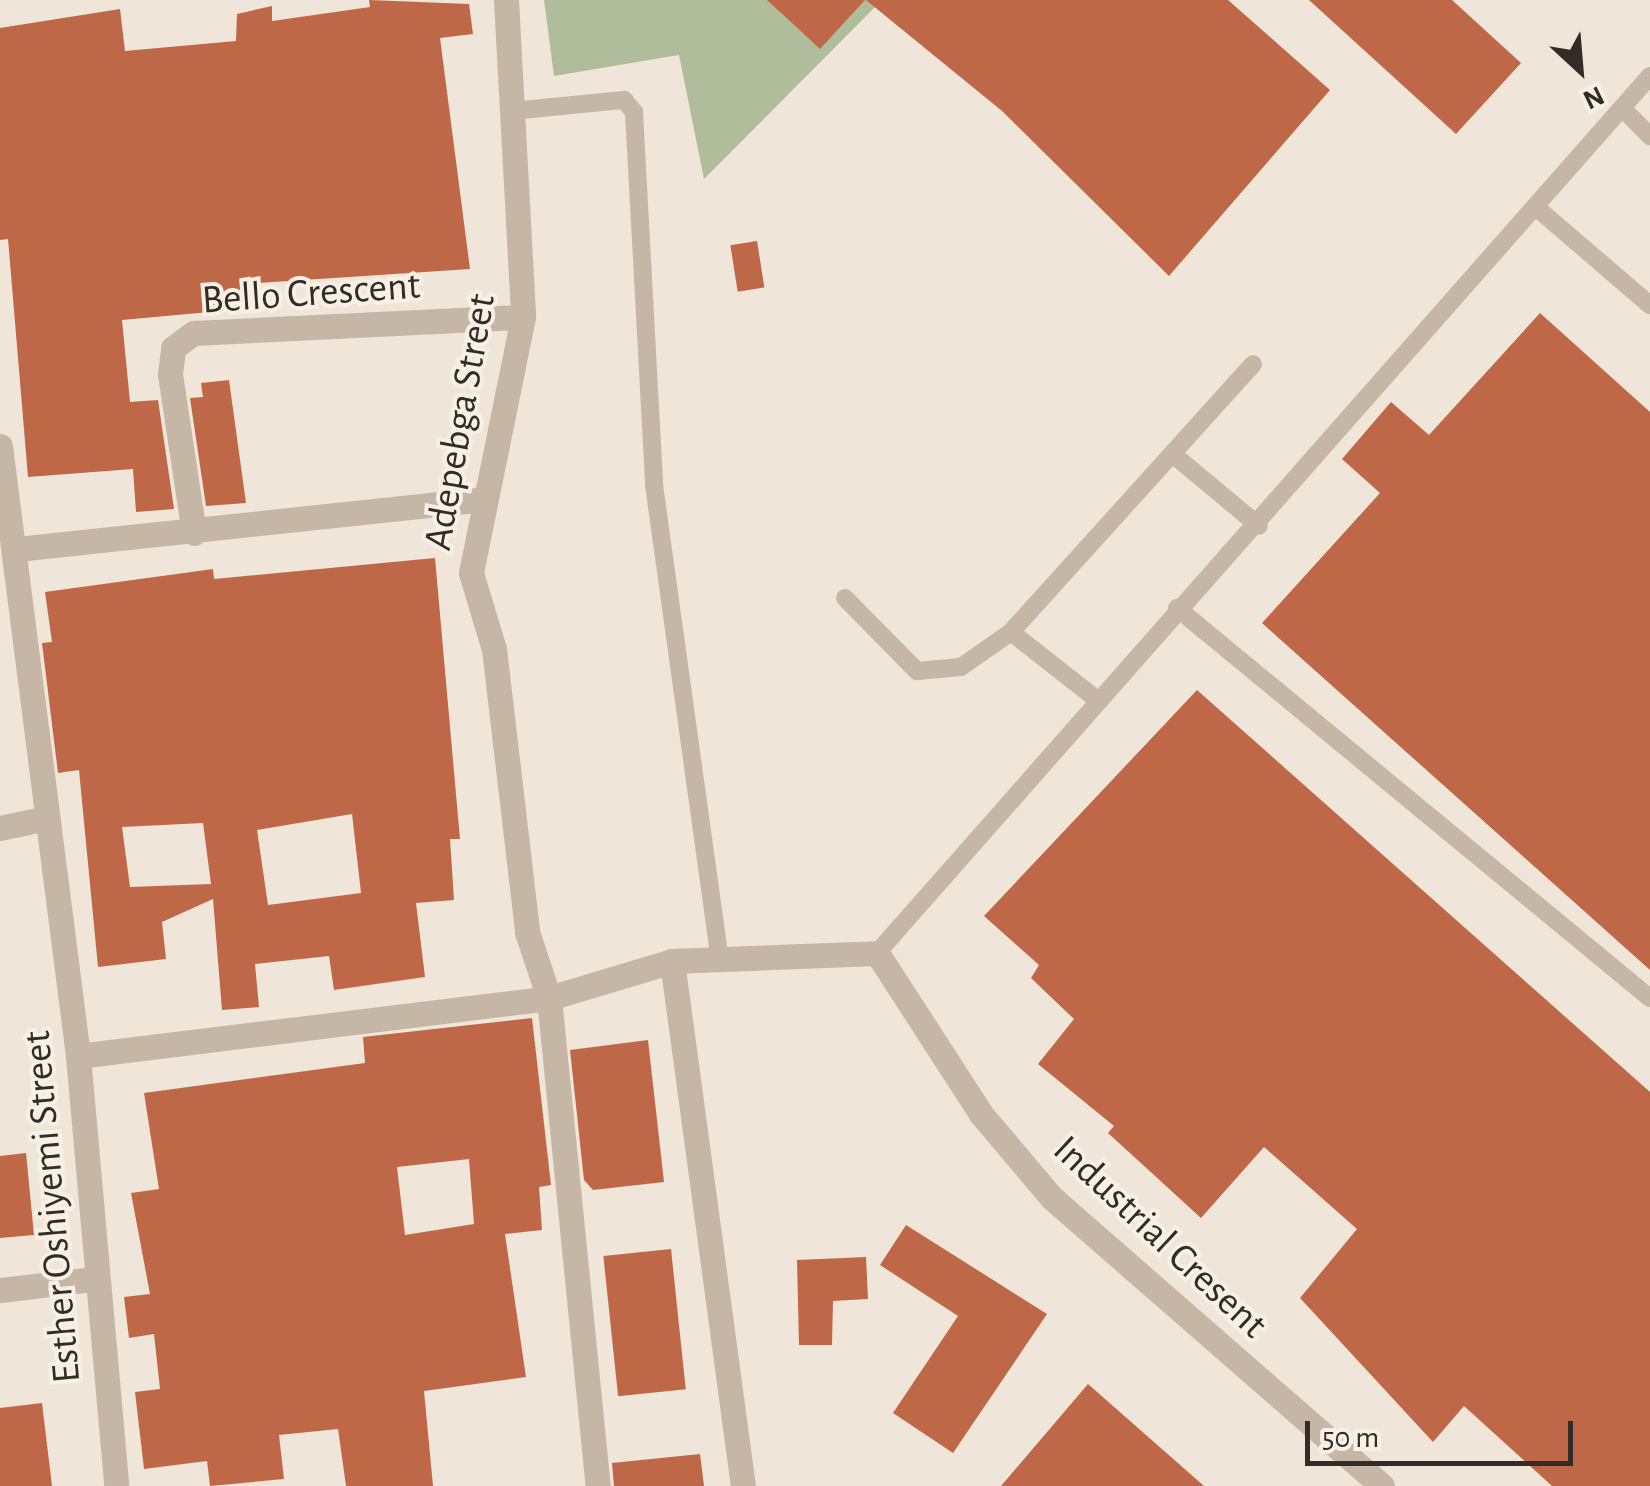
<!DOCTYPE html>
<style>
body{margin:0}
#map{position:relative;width:1650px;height:1486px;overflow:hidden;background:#efe5d9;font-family:"Alegreya Sans",sans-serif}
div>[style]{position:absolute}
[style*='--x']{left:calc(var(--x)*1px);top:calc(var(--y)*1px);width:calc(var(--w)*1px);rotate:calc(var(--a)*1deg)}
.green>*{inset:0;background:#b0bd9a}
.building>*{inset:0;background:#bf6848;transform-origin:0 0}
.lane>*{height:18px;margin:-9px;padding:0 9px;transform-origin:9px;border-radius:9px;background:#c6b6a6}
.street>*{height:25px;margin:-12.5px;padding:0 12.5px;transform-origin:12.5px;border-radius:12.5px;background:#c6b6a6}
span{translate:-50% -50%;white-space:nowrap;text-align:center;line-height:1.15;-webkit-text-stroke:8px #f8efe5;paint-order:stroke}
.street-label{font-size:40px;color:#332b26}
.north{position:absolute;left:1530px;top:20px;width:100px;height:100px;-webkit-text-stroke:8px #f8efe5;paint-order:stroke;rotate:154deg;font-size:28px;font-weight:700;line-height:40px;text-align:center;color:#332b26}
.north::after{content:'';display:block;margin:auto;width:35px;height:45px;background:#332b26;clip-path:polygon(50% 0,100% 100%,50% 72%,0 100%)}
.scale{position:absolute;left:1305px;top:1421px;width:268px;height:45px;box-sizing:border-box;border:5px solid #332b26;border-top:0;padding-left:12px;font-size:30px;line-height:35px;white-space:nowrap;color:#332b26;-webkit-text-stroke:8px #f8efe5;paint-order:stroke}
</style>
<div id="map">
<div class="green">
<div style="clip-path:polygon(544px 0,882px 0,704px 179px,679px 55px,554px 76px)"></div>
</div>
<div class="building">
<div style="clip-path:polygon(369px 0,469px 4px,473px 34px,440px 38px,470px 269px,241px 284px,242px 309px,122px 320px,130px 402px,158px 400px,174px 509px,136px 512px,133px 469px,28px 477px,8px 239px,0 240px,0 28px,120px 9px,125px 51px,236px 41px,237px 14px,272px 6px,272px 21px,370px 7px)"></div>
<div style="clip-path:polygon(767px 0,865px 0,820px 49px)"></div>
<div style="clip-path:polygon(866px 0,1228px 0,1330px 90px,1169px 276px,1002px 111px)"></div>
<div style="clip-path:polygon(1309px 0,1452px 0,1521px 63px,1456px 134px)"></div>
<div style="left:757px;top:241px;width:47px;height:27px;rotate:81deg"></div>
<div style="clip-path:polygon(1540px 313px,1650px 412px,1650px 970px,1262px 623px,1380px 493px,1342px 459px,1391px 402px,1429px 435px)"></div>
<div style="clip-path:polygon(229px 380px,246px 503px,206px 506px,190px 398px,203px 397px,201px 383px)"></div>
<div style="clip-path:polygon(evenodd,435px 558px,460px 839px,450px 839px,454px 900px,416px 903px,425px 977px,334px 990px,329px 956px,255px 964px,259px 1007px,222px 1010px,213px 899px,162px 922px,166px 959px,98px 967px,79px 770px,58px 773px,42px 643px,52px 642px,45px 592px,213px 569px,214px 579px,435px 558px,352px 814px,361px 893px,268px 905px,257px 830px,352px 814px,435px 558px,203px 823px,211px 884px,130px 887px,122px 827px,203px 823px)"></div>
<div style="clip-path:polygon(1197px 690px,1650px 1092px,1650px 1486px,1552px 1486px,1464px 1406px,1433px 1442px,1300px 1298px,1357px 1229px,1264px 1147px,1201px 1218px,1108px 1133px,1114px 1126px,1038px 1064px,1074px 1019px,1031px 978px,1039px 965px,984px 916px)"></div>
<div style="clip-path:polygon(evenodd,532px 1018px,551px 1185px,539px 1187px,542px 1230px,505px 1234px,526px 1377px,424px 1391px,433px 1486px,346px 1486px,338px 1429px,279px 1435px,284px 1479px,210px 1486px,207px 1461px,144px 1469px,135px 1392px,160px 1389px,154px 1334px,129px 1338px,124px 1297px,150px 1294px,131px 1193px,159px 1189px,144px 1093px,365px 1063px,363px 1037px,532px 1018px,469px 1159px,474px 1224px,405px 1235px,397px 1167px,469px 1159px)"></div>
<div style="clip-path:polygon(648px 1040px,664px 1182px,593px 1190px,584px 1180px,570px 1050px)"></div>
<div style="clip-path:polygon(26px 1153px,34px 1235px,0 1238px,0 1156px)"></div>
<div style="clip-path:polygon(906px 1225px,1047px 1314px,953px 1453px,893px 1413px,958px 1316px,880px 1265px)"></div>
<div style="left:671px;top:1249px;width:141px;height:68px;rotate:84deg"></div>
<div style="clip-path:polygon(866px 1257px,868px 1299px,833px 1301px,832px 1345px,799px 1345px,797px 1260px)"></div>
<div style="clip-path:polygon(1088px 1384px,1204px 1486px,1001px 1486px)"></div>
<div style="clip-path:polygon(42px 1403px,52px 1486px,0 1486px,0 1408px)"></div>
<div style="clip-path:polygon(700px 1454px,704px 1486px,614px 1486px,612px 1463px)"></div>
</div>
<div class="lane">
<div style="--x:1622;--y:108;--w:40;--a:45"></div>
<div style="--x:511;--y:111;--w:114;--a:-5.6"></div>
<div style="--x:624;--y:100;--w:16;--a:50"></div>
<div style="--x:634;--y:112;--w:374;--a:86.9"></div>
<div style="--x:654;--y:485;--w:481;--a:82.1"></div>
<div style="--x:1538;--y:209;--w:148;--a:40.6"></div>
<div style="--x:1175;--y:456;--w:109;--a:39.8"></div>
<div style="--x:845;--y:598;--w:103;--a:45.4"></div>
<div style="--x:917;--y:671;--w:44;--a:-5.2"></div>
<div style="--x:961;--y:667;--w:61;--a:-35"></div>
<div style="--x:1011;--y:632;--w:361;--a:-47.9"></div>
<div style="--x:1177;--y:608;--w:613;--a:39.51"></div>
<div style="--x:1011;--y:632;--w:108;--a:38.2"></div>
<div style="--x:877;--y:953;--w:1169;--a:-48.61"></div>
</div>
<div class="street">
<div style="--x:506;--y:0;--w:317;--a:86.9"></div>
<div style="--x:523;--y:317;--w:261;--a:101.5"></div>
<div style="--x:471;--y:573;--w:79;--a:73.2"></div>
<div style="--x:494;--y:649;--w:285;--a:83.3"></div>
<div style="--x:527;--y:932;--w:70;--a:71.6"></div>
<div style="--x:549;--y:998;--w:128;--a:-16.7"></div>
<div style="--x:672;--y:961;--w:205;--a:-2.2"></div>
<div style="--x:877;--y:953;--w:192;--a:57.1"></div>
<div style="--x:981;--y:1114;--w:110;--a:49.8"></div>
<div style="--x:1052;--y:1198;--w:438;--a:41.1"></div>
<div style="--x:0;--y:446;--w:615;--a:82.71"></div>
<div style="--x:78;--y:1056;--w:432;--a:84.9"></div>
<div style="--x:194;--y:533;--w:161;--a:-98.6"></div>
<div style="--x:170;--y:374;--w:26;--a:-83"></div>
<div style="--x:173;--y:348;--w:26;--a:-36"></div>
<div style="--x:194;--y:333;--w:329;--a:-2.8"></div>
<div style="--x:17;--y:549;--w:470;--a:-6.1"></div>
<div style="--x:0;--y:828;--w:48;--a:-12"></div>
<div style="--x:672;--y:961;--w:530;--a:82.3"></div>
<div style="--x:78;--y:1056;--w:475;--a:-7"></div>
<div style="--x:549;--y:998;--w:490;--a:84.3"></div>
<div style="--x:0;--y:1290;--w:95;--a:-6.7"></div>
</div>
<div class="street-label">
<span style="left:311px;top:293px;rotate:-4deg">Bello Crescent</span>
<span style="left:460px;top:422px;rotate:-80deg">Adepebga Street</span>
<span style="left:52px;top:1207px;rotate:-95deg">Esther Oshiyemi Street</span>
<span style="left:1160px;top:1237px;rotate:43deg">Industrial Cresent</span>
</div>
<div class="north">N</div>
<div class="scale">50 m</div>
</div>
